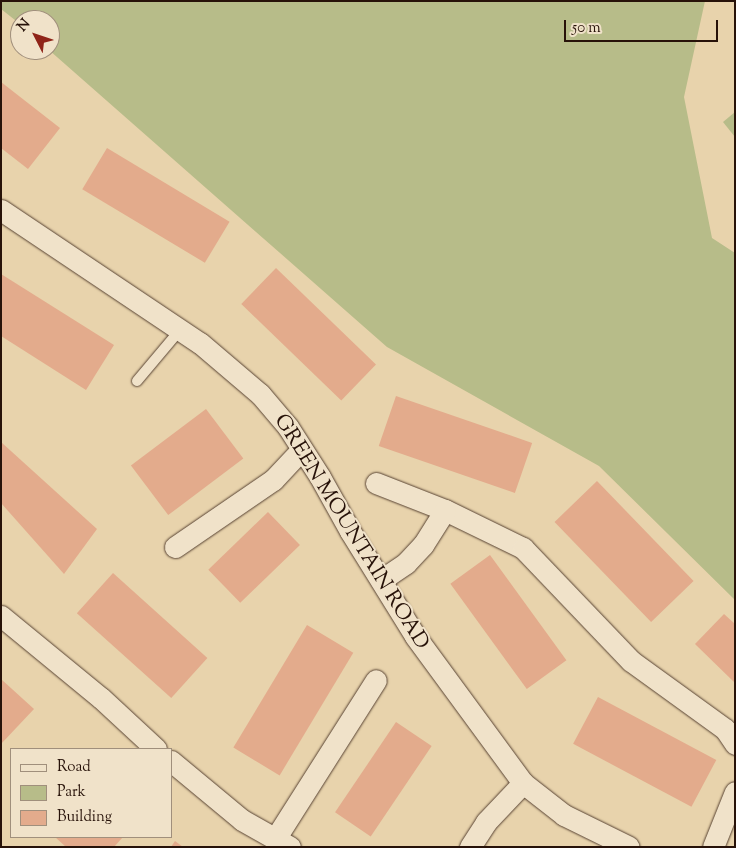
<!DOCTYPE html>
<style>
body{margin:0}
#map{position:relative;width:736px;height:848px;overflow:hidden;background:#e8d3ac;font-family:"Sorts Mill Goudy",serif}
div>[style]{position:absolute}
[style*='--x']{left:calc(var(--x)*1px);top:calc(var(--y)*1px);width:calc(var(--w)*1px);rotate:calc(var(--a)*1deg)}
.green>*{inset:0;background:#b7bc89}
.building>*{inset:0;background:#e3ab8c;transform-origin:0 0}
.roads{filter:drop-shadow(0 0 1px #574232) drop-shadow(0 0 1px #574232)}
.service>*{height:10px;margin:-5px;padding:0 5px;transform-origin:5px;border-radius:5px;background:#f0e2c9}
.minor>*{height:21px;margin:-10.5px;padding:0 10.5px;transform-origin:10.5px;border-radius:10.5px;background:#f0e2c9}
span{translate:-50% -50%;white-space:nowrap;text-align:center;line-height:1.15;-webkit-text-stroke:4px #f0e2c9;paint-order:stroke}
.street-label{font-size:21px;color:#271209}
.frame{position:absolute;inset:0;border:2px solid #271209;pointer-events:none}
.legend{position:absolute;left:10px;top:748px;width:162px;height:90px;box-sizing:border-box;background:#f0e2c9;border:1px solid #a08f7c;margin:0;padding:6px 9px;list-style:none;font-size:15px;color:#271209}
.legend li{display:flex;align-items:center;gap:10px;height:25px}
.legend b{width:25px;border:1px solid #a08f7c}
.north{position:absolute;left:10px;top:10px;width:50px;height:50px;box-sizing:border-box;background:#f0e2c9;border:1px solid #a08f7c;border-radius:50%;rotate:311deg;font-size:14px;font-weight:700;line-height:20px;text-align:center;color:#271209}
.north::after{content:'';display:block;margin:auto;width:18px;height:22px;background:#8f2418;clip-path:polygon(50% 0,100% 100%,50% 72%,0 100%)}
.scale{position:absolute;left:564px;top:20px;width:154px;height:22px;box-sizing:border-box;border:2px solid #271209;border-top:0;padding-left:6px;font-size:15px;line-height:18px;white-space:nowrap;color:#271209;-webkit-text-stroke:4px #f0e2c9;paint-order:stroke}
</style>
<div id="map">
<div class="green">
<div style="clip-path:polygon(1px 1px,705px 1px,684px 97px,712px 238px,735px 253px,735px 600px,599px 466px,387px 347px,49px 50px,50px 20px,20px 20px,20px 24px,1px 9px)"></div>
<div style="clip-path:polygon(735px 112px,735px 137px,723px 122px)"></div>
</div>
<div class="building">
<div style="clip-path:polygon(1px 82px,60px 128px,28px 169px,1px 148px)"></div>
<div style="left:107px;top:148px;width:143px;height:48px;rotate:31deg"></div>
<div style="left:276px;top:268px;width:139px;height:50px;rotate:44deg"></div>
<div style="clip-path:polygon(1px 274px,114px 345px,86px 390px,1px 336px)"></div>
<div style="left:396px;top:396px;width:144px;height:53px;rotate:19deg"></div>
<div style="left:206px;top:409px;width:62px;height:94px;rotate:53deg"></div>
<div style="clip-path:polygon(1px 442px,97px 529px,64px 574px,1px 503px)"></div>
<div style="left:597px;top:481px;width:139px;height:59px;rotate:46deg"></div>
<div style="left:268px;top:512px;width:46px;height:83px;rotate:46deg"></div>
<div style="left:490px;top:555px;width:130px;height:49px;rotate:54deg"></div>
<div style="left:113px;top:573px;width:127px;height:54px;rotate:42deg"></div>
<div style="clip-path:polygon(724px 614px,735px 624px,735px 683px,695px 644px)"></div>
<div style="left:307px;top:625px;width:54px;height:143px;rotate:31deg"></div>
<div style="clip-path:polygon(1px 679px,34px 709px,1px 744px)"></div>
<div style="left:598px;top:697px;width:134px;height:53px;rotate:28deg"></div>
<div style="left:396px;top:722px;width:43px;height:109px;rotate:34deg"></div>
<div style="clip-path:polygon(55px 837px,123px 837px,114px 847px,66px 847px)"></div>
<div style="clip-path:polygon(175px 841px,183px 847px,171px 847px)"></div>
</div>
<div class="roads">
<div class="service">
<div style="--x:137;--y:381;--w:67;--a:-49.9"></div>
</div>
<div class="minor">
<div style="--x:1;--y:210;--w:239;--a:33.8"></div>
<div style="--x:200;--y:343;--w:79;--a:40.4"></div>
<div style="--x:260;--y:394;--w:43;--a:49.7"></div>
<div style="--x:288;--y:427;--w:59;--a:57.4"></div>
<div style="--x:320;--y:477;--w:62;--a:60.9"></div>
<div style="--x:350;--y:531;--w:123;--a:58.2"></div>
<div style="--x:415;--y:636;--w:182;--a:53.7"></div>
<div style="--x:523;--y:783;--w:52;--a:38"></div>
<div style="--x:564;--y:815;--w:72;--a:26.2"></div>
<div style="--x:376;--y:483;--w:74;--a:21.4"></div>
<div style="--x:445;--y:510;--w:87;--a:26"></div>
<div style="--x:523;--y:548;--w:156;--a:46.3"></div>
<div style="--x:631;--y:661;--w:116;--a:35.9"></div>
<div style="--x:725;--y:729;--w:18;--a:56"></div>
<div style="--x:175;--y:547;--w:119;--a:-34.4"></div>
<div style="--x:273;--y:480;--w:42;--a:-46.9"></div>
<div style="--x:381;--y:580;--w:30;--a:-34"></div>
<div style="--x:406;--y:563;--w:25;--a:-47"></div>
<div style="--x:423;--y:545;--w:41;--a:-57.8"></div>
<div style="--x:1;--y:616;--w:129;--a:39.4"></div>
<div style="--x:101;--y:698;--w:75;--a:42.8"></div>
<div style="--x:171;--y:761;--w:92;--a:39.7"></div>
<div style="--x:242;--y:820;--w:55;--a:29.4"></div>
<div style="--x:275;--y:839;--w:188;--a:-57.6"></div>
<div style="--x:470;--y:847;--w:30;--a:-57"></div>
<div style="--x:486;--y:822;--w:54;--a:-46.5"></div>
<div style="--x:713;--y:847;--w:59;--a:-68.2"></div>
</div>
</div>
<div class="street-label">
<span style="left:351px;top:532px;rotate:58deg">GREEN MOUNTAIN ROAD</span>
</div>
<div class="frame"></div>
<ul class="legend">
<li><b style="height:6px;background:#f0e2c9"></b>Road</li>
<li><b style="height:14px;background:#b7bc89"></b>Park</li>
<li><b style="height:14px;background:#e3ab8c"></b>Building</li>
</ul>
<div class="north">N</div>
<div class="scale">50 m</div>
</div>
